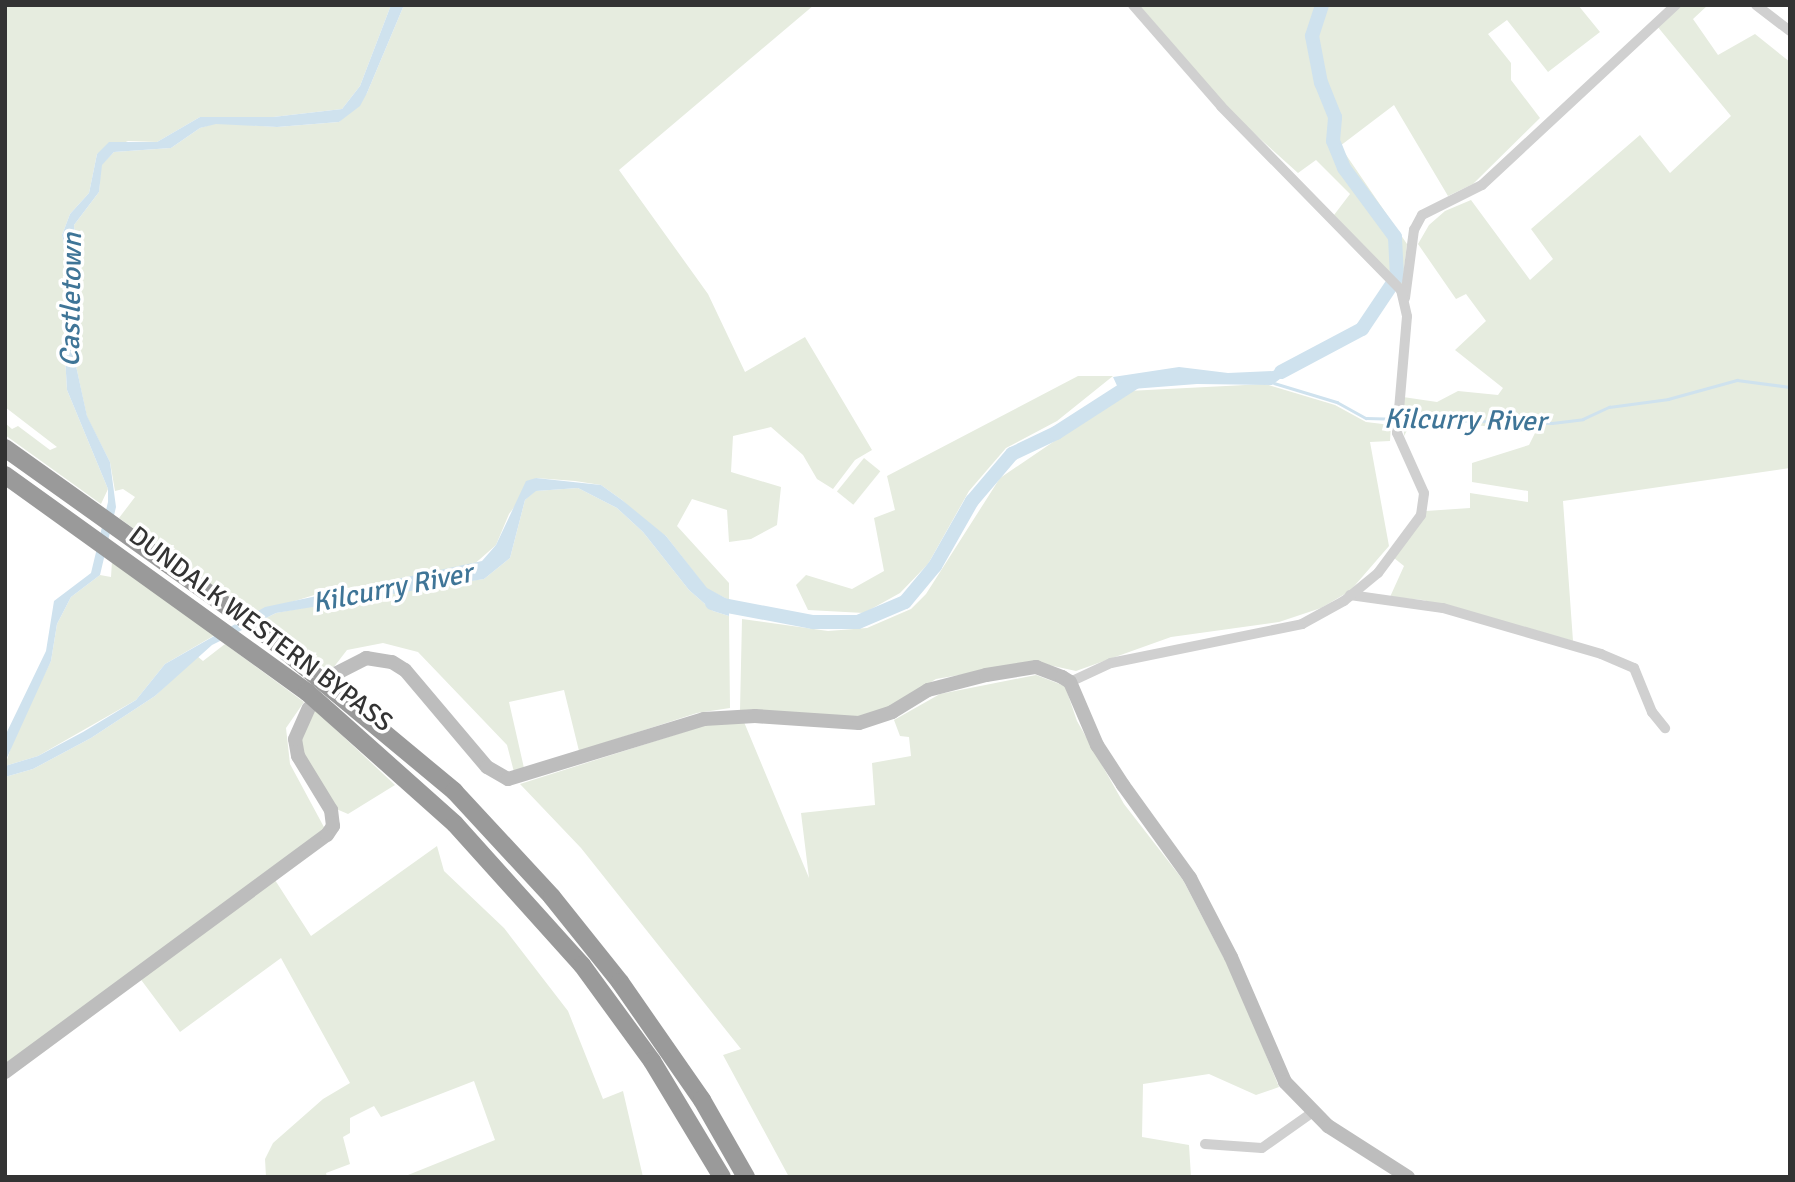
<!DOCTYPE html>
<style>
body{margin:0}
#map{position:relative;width:1795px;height:1182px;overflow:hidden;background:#fff;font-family:Signika,sans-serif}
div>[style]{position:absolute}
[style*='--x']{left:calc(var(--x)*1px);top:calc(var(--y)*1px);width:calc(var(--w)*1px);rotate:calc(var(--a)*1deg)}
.green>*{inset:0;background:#e6ecdf;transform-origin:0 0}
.water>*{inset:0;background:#cfe2ee}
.stream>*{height:2.5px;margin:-1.25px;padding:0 1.25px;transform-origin:1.25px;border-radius:1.25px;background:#cfe2ee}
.river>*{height:14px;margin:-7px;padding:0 7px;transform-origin:7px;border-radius:7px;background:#cfe2ee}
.street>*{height:10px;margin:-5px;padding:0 5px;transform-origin:5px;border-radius:5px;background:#d0d0d0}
.secondary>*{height:14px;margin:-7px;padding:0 7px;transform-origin:7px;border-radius:7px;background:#bdbdbd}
.highway>*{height:18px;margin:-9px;padding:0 9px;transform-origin:9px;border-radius:9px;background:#9a9a9a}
span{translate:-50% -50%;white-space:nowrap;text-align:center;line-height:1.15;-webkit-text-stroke:7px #fff;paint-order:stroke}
.street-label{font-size:26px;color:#333}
.water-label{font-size:28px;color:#3f7597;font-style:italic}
.frame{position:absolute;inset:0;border:7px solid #333;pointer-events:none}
</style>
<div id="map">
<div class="green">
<div style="clip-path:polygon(5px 5px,391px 5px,360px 86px,342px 109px,273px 117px,200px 117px,157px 142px,128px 141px,97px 154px,89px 193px,70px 214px,62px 235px,72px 282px,64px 339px,67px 390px,108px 489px,101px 504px,5px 435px,5px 423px,12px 429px,18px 426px,50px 450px,57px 447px,5px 407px)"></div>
<div style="clip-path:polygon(404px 5px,814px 5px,619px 170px,708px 294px,745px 372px,805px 337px,872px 450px,855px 460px,833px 489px,817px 479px,803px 455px,771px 427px,733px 436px,731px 472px,781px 487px,777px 525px,751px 539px,729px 542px,727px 510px,692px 499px,677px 526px,729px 583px,729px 600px,707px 589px,666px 536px,648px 525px,622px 500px,601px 485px,575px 481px,536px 478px,509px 514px,496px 545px,471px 567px,324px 592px,252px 614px,119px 518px,135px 497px,123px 489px,115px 491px,110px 462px,87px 417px,73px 352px,81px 284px,74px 225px,99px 192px,101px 165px,114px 152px,171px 148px,200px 128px,216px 123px,277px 127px,339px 122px,367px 93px)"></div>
<div style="clip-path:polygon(1139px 5px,1578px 5px,1600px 32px,1548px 72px,1507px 20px,1488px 34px,1511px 63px,1511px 80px,1540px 118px,1473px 184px,1448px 196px,1394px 105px,1340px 146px,1407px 244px,1402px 286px,1334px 215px,1350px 194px,1316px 160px,1298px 173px,1236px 117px)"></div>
<div style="clip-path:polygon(1681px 5px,1708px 5px,1693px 19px,1718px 55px,1755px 34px,1790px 62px,1790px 468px,1563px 501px,1573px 641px,1423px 600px,1390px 597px,1404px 566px,1394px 558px,1426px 511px,1470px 508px,1470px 493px,1528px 502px,1528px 491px,1472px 482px,1472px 463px,1529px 445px,1535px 433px,1469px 424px,1462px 417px,1414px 417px,1404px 436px,1403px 397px,1437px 402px,1458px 391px,1498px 395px,1503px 388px,1455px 350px,1486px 321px,1466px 294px,1456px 299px,1418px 244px,1429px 225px,1445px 211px,1471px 200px,1530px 280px,1553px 259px,1531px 229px,1640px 135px,1670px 173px,1731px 116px,1657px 26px)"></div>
<div style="clip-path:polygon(1078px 376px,1113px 376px,1057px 421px,1006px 448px,969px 491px,928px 564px,900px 593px,864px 613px,808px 610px,796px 585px,806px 575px,852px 589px,884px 571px,874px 518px,895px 510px,887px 476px)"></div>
<div style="clip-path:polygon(1265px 384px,1335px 405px,1366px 422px,1391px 425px,1390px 441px,1370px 442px,1389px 546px,1350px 591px,1321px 608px,1279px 622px,1171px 637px,1076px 671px,1035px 662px,936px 679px,882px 712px,851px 719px,740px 710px,742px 619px,828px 631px,867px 628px,911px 609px,926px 594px,1000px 478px,1128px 391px)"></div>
<div style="left:864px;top:458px;width:21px;height:43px;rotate:39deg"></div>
<div style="clip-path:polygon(578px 488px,617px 508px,643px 532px,689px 590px,713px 611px,729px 616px,730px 708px,697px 713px,579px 751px,564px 690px,509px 702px,524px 768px,514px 772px,507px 745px,418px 652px,383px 643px,347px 650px,330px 672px,262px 620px,276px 613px,387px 592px,484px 579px,510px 558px,525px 500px,535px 491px)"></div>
<div style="clip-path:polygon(112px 561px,215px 635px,165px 664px,136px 700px,38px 756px,5px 766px,17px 729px,51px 661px,57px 624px,71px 597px,100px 575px,111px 577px)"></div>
<div style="clip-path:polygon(225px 644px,304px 702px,286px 728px,290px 764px,325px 829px,5px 1065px,5px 777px,33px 769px,91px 738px,155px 696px,197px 656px,203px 661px)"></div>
<div style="clip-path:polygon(1036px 675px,1065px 686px,1077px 721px,1124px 804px,1183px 880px,1237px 983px,1279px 1087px,1256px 1095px,1209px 1074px,1143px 1084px,1142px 1137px,1189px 1145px,1191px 1177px,789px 1177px,723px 1055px,741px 1049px,581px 848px,520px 784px,709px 724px,744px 722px,809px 878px,801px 813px,875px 805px,872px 763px,911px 756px,909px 737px,900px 736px,894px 720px,940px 694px)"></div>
<div style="clip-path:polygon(315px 710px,395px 785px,348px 814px,334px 808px,302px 753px,301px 735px)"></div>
<div style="clip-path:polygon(437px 846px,444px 871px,504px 928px,568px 1011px,603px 1099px,623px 1091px,643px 1177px,403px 1177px,495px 1140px,474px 1081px,381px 1117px,374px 1106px,350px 1118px,350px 1133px,343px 1137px,350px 1164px,326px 1173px,327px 1177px,266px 1177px,265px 1159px,273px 1143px,323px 1099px,350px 1083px,281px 958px,180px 1032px,139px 977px,275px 880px,311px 936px)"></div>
</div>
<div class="water">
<div style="clip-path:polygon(391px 5px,404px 5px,367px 93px,360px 106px,339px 122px,277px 127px,216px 124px,200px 128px,171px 148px,114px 152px,102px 165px,99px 192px,74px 225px,81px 284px,73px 352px,87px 416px,110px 462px,116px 507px,100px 575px,71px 597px,57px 624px,51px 661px,5px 762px,5px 736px,46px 651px,54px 601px,91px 573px,108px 502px,108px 489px,67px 390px,64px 339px,72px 282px,62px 235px,70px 214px,89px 193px,97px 154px,109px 142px,157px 142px,200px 117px,273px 117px,342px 109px,360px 86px)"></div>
<div style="clip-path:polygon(1294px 358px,1297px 366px,1272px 385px,1197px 384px,1119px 390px,1113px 377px,1179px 367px,1228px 373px,1273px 371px)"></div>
<div style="clip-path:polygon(536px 478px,601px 485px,622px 500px,666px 536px,707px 588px,729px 600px,729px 616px,713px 611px,689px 590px,643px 532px,617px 508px,578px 488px,536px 491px,525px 500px,510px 558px,484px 579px,276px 613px,212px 645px,155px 696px,91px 738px,33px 769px,5px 777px,5px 766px,38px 756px,83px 732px,136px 700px,165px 664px,265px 607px,482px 561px,496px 545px,526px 481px)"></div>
</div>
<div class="stream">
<div style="--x:1274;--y:383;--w:66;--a:16.8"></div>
<div style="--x:1337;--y:402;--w:33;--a:29"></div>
<div style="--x:1366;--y:418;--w:186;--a:1.5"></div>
<div style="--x:1552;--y:423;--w:31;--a:-7"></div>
<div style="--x:1583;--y:419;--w:29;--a:-25"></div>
<div style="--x:1609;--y:407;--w:60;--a:-7.7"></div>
<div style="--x:1668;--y:399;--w:72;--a:-15.4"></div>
<div style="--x:1737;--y:380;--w:53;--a:7.5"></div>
</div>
<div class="river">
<div style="--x:1281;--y:372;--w:92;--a:-28"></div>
<div style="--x:1362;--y:329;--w:63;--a:-56.1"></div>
<div style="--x:1397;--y:277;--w:40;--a:-92.9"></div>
<div style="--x:1395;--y:237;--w:86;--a:-126.5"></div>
<div style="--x:1344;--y:168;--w:29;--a:-112"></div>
<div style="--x:1333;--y:141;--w:24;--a:-85"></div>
<div style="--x:1335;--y:117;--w:37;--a:-112"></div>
<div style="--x:1321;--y:83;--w:48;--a:-100.8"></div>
<div style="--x:1312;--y:36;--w:33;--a:-72"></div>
<div style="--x:712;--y:603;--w:103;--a:10.7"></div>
<div style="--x:813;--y:622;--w:45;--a:0"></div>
<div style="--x:858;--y:622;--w:51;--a:-23.1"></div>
<div style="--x:905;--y:602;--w:47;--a:-50.2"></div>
<div style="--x:935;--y:566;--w:75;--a:-60.4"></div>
<div style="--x:972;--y:501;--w:62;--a:-49.6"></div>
<div style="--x:1012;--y:454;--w:49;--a:-25.5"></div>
<div style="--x:1056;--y:433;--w:94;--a:-32.8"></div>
</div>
<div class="street">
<div style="--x:1756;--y:5;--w:43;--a:37.4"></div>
<div style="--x:1405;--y:298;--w:69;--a:-82.5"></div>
<div style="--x:1414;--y:230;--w:17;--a:-62"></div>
<div style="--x:1422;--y:215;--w:67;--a:-26.6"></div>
<div style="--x:1482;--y:185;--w:265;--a:-42.9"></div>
<div style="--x:1350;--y:595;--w:94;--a:8"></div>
<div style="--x:1443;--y:608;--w:165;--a:16.2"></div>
<div style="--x:1601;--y:654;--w:36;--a:23"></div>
<div style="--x:1634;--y:668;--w:48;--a:67.8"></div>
<div style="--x:1652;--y:712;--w:21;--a:51"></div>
<div style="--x:1070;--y:682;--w:45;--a:-24.9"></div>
<div style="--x:1111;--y:663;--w:195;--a:-11.5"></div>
<div style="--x:1302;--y:624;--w:48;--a:-28.7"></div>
<div style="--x:1344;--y:601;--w:44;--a:-39.5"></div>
<div style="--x:1378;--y:573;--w:72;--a:-53.4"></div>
<div style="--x:1421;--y:515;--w:22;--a:-82"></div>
<div style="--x:1424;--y:493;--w:66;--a:-114.2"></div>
<div style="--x:1397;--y:433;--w:117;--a:-85.1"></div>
<div style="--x:1407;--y:316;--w:27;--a:-103"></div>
<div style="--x:1401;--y:290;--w:257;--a:-134.4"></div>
<div style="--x:1221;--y:106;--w:134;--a:-131.1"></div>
<div style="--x:1205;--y:1144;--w:57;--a:4"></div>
<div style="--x:1262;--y:1148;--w:62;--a:-35.2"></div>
</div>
<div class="secondary">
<div style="--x:337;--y:673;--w:33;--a:-27"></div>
<div style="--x:366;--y:658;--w:26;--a:9"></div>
<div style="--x:392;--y:662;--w:15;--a:32"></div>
<div style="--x:405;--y:670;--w:127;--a:49.8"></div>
<div style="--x:487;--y:767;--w:24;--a:30"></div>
<div style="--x:508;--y:779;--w:205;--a:-17"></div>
<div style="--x:704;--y:719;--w:51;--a:-3.4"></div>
<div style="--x:755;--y:716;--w:104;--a:3.9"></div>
<div style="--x:859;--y:723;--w:35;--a:-18"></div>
<div style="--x:892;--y:712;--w:42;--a:-31.4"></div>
<div style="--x:928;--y:690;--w:60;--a:-14.5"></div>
<div style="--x:986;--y:675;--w:51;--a:-9.1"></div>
<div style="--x:1036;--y:667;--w:28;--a:21"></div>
<div style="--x:1062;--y:677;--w:9;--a:32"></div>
<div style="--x:1070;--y:682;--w:69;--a:66.8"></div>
<div style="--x:1097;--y:745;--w:48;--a:57"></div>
<div style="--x:1123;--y:785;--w:115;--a:54.2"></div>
<div style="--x:1190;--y:878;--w:89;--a:62.6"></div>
<div style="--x:1231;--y:957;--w:136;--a:66.6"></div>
<div style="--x:1285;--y:1082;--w:62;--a:45.7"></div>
<div style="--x:1328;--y:1126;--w:95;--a:32.5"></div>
<div style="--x:5;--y:1072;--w:400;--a:-36.4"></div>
<div style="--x:327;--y:835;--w:11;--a:-56"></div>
<div style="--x:333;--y:826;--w:16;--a:-97"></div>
<div style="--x:331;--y:810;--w:63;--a:-121.4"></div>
<div style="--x:298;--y:756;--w:17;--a:-100"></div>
<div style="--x:295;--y:739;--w:34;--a:-66"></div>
</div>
<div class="highway">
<div style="--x:5;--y:448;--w:312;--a:35.5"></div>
<div style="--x:259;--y:629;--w:254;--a:39.7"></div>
<div style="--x:454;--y:791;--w:144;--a:47.2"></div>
<div style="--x:552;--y:897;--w:109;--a:51.3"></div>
<div style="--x:620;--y:982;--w:144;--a:55.2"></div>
<div style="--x:702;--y:1100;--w:89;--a:60.3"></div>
<div style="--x:5;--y:475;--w:372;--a:35.7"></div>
<div style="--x:307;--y:692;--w:198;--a:41.7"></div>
<div style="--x:455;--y:824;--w:190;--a:48"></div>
<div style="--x:582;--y:965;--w:119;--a:53.9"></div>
<div style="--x:652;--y:1061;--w:135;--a:58.9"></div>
</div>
<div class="street-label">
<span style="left:260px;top:630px;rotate:37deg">DUNDALK WESTERN BYPASS</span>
</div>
<div class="water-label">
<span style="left:71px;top:300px;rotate:-89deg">Castletown</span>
<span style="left:1465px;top:420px;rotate:1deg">Kilcurry River</span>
<span style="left:392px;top:588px;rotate:-11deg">Kilcurry River</span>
</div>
<div class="frame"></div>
</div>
